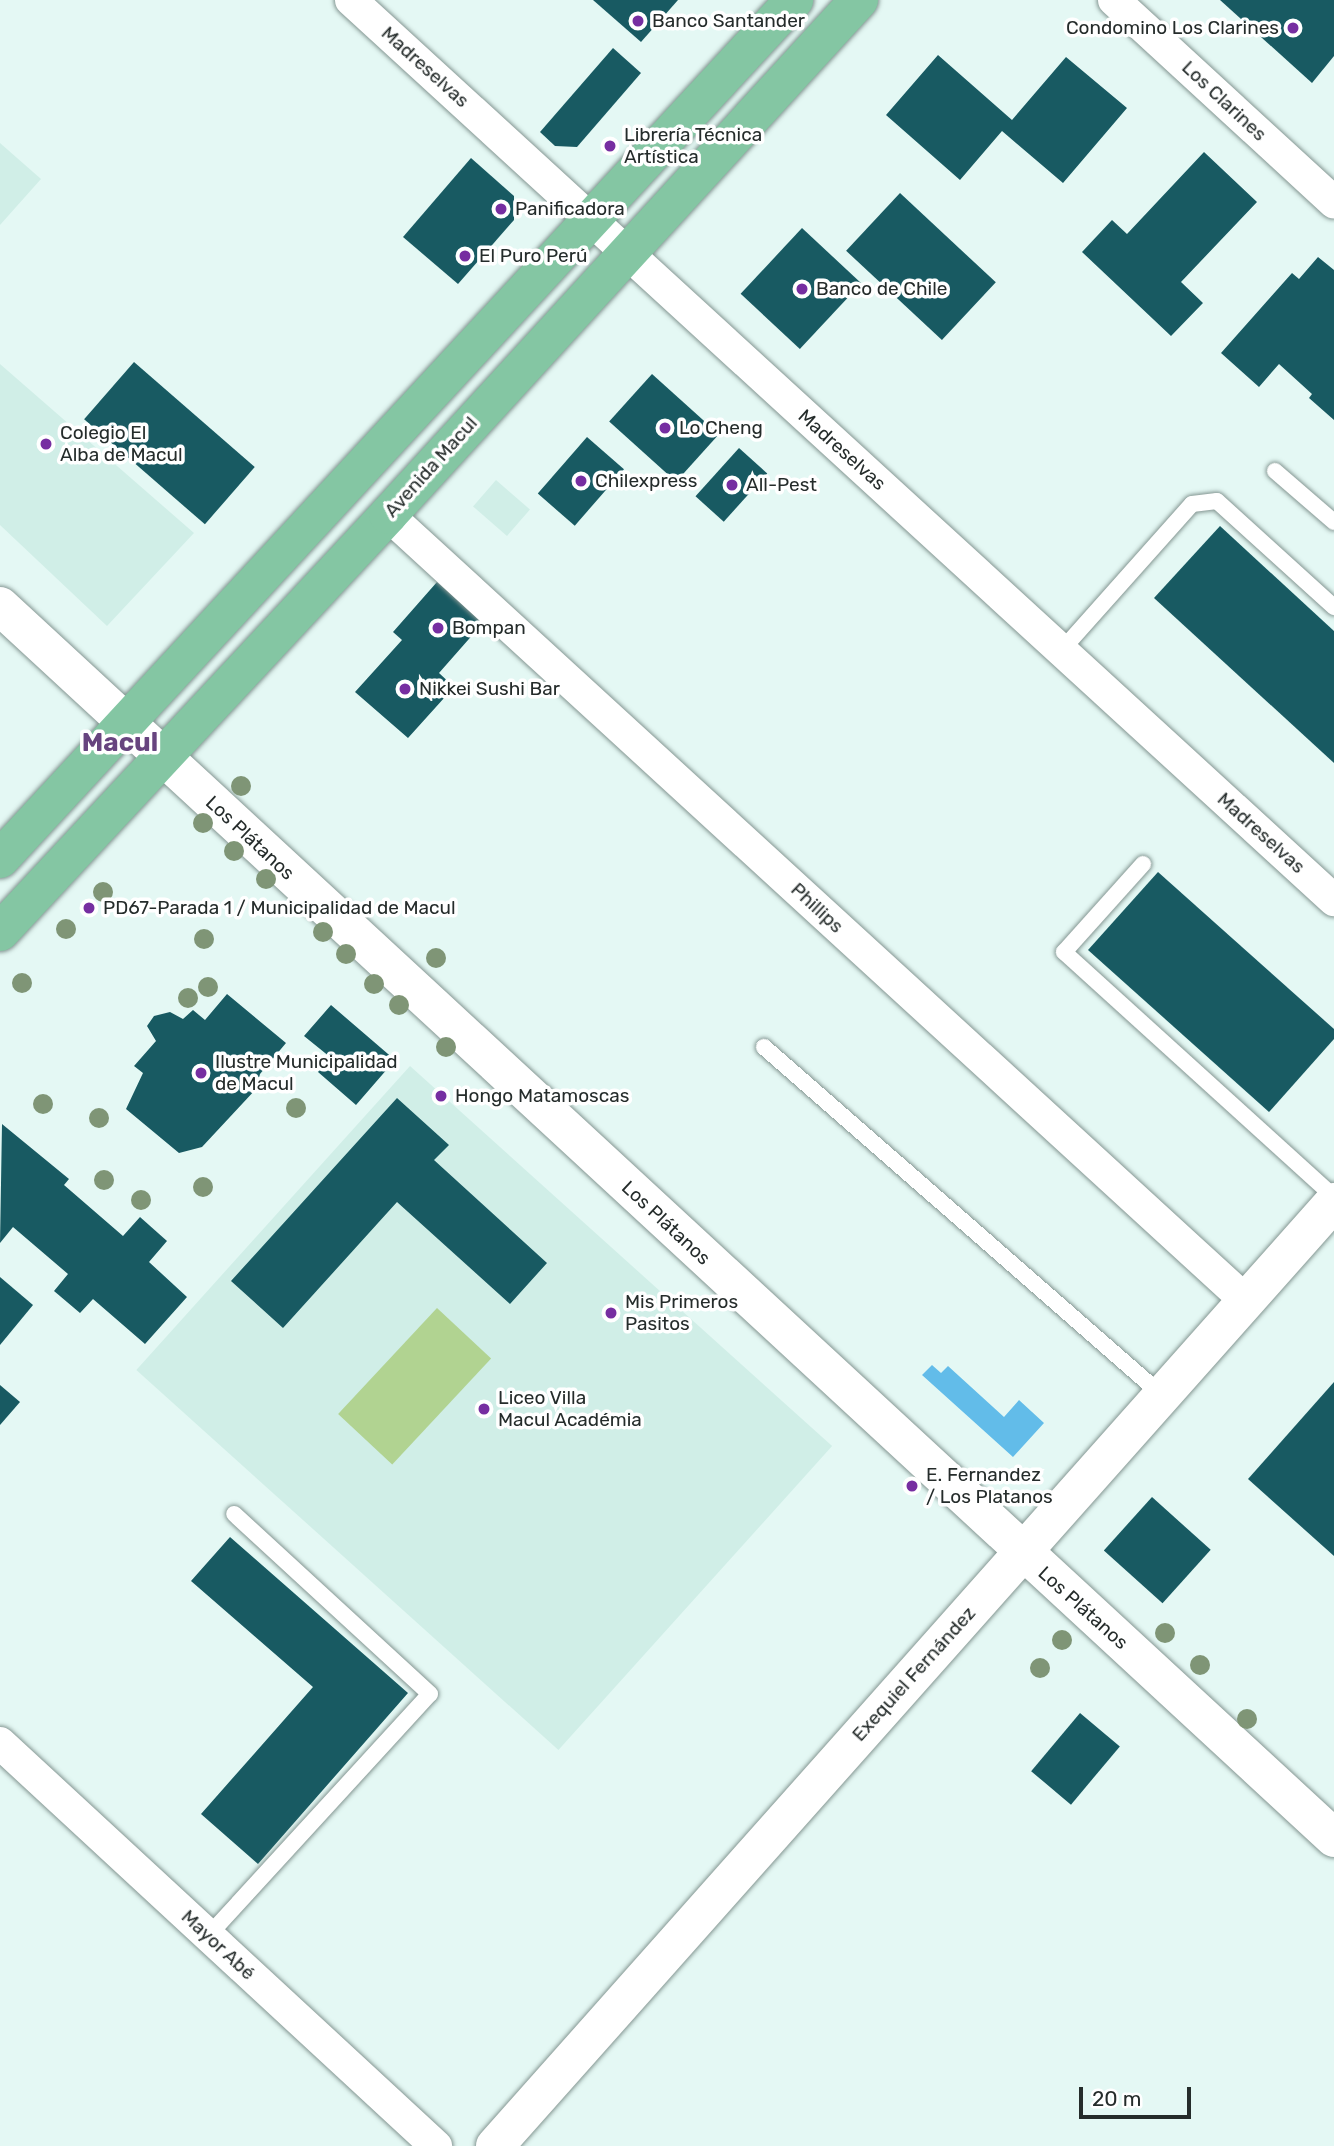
<!DOCTYPE html>
<meta charset="utf-8">
<style>
body{margin:0}
#map{position:relative;width:1334px;height:2146px;overflow:hidden;background:#e4f8f4;font-family:Rubik,sans-serif}
div>[style]{position:absolute}
[style*='--x']{left:calc(var(--x)*1px);top:calc(var(--y)*1px);width:calc(var(--w)*1px);rotate:calc(var(--a)*1deg)}
.built>*{inset:0;background:#d0eee7;transform-origin:0 0}
.green>*{inset:0;background:#b1d391;transform-origin:0 0}
.water>*{inset:0;background:#62bce9}
.building>*{inset:0;background:#185a62;transform-origin:0 0}
.roads{filter:drop-shadow(0 0 2px #849692) drop-shadow(0 0 2px #849692)}
.service>*{height:16px;margin:-8px;padding:0 8px;transform-origin:8px;border-radius:8px;background:#fff}
.minor>*{height:32px;margin:-16px;padding:0 16px;transform-origin:16px;border-radius:16px;background:#fff}
.tertiary>*{height:38px;margin:-19px;padding:0 19px;transform-origin:19px;border-radius:19px;background:#fff}
.primary>*{height:38px;margin:-19px;padding:0 19px;transform-origin:19px;border-radius:19px;background:#84c6a3}
.trees>*{width:20px;height:20px;margin:-10px;border-radius:50%;background:#7f9576}
.dots>*{width:19px;height:19px;translate:-50% -50%;box-sizing:border-box;border:4px solid #fff;border-radius:50%}
span{translate:-50% -50%;white-space:nowrap;text-align:center;line-height:1.15;-webkit-text-stroke:7px #fff;paint-order:stroke}
.poi-label{font-size:19px;color:#252c2b}
.left{translate:0 -50%;text-align:left}
.right{translate:-100% -50%;text-align:right}
.street-label{font-size:19px;color:#252c2b}
.district-label{font-size:26px;color:#67447f;font-weight:700}
.scale{position:absolute;left:1079px;top:2087px;width:112px;height:32px;box-sizing:border-box;border:4px solid #252c2b;border-top:0;padding-left:9px;font-size:21px;line-height:24px;white-space:nowrap;color:#252c2b;-webkit-text-stroke:5px #fff;paint-order:stroke}
</style>
<div id="map">
<div class="built">
<div style="clip-path:polygon(0 143px,41px 179px,0 225px)"></div>
<div style="clip-path:polygon(0 364px,194px 533px,107px 626px,0 525px)"></div>
<div style="left:496px;top:480px;width:45px;height:35px;rotate:41deg"></div>
<div style="left:410px;top:1066px;width:568px;height:409px;rotate:42deg"></div>
</div>
<div class="green">
<div style="left:437px;top:1308px;width:74px;height:145px;rotate:43deg"></div>
</div>
<div class="water">
<div style="clip-path:polygon(932px 1365px,941px 1373px,948px 1366px,1004px 1417px,1019px 1400px,1044px 1423px,1013px 1457px,922px 1375px)"></div>
</div>
<div class="building">
<div style="clip-path:polygon(593px 0,678px 0,641px 42px)"></div>
<div style="clip-path:polygon(1220px 0,1334px 0,1334px 56px,1312px 83px)"></div>
<div style="clip-path:polygon(613px 48px,641px 73px,577px 147px,555px 146px,540px 132px)"></div>
<div style="clip-path:polygon(938px 55px,1012px 120px,1066px 57px,1127px 108px,1063px 183px,1002px 131px,960px 180px,886px 115px)"></div>
<div style="clip-path:polygon(1204px 152px,1257px 202px,1181px 282px,1203px 303px,1171px 336px,1082px 252px,1112px 220px,1127px 234px)"></div>
<div style="clip-path:polygon(471px 158px,514px 196px,514px 220px,458px 284px,403px 237px)"></div>
<div style="left:900px;top:193px;width:131px;height:79px;rotate:43deg"></div>
<div style="left:802px;top:228px;width:81px;height:90px;rotate:43deg"></div>
<div style="clip-path:polygon(1318px 257px,1334px 270px,1334px 420px,1309px 398px,1312px 394px,1279px 364px,1259px 387px,1221px 353px,1292px 273px,1299px 279px)"></div>
<div style="left:134px;top:362px;width:160px;height:76px;rotate:41deg"></div>
<div style="left:652px;top:374px;width:90px;height:64px;rotate:42deg"></div>
<div style="left:587px;top:437px;width:49px;height:75px;rotate:41deg"></div>
<div style="left:739px;top:448px;width:38px;height:65px;rotate:42deg"></div>
<div style="clip-path:polygon(1220px 526px,1334px 631px,1334px 763px,1154px 598px)"></div>
<div style="clip-path:polygon(437px 582px,483px 623px,439px 673px,454px 687px,408px 738px,355px 692px,402px 640px,393px 632px)"></div>
<div style="clip-path:polygon(1158px 872px,1334px 1029px,1334px 1039px,1269px 1112px,1088px 950px)"></div>
<div style="clip-path:polygon(227px 994px,286px 1043px,260px 1074px,256px 1089px,202px 1147px,179px 1153px,126px 1109px,143px 1073px,134px 1066px,156px 1041px,147px 1026px,154px 1016px,170px 1012px,183px 1019px,193px 1010px,205px 1020px)"></div>
<div style="clip-path:polygon(331px 1005px,395px 1060px,356px 1105px,318px 1072px,330px 1057px,304px 1036px)"></div>
<div style="clip-path:polygon(397px 1098px,449px 1145px,434px 1160px,547px 1263px,510px 1304px,397px 1202px,283px 1328px,231px 1281px)"></div>
<div style="clip-path:polygon(2px 1124px,69px 1179px,64px 1185px,123px 1236px,140px 1217px,167px 1241px,149px 1262px,187px 1297px,145px 1344px,93px 1299px,80px 1313px,54px 1291px,68px 1274px,13px 1227px,0 1243px)"></div>
<div style="clip-path:polygon(0 1277px,33px 1305px,0 1345px)"></div>
<div style="clip-path:polygon(1334px 1382px,1334px 1556px,1248px 1479px)"></div>
<div style="clip-path:polygon(0 1385px,20px 1402px,0 1425px)"></div>
<div style="left:1152px;top:1497px;width:79px;height:72px;rotate:42deg"></div>
<div style="clip-path:polygon(230px 1537px,408px 1693px,258px 1864px,201px 1814px,313px 1687px,191px 1581px)"></div>
<div style="left:1080px;top:1713px;width:52px;height:76px;rotate:40deg"></div>
</div>
<div class="roads">
<div class="service">
<div style="--x:1275;--y:471;--w:78;--a:40.8"></div>
<div style="--x:1061;--y:651;--w:197;--a:-48.3"></div>
<div style="--x:1192;--y:504;--w:25;--a:-7"></div>
<div style="--x:1217;--y:501;--w:158;--a:42.2"></div>
<div style="--x:1143;--y:864;--w:118;--a:131.9"></div>
<div style="--x:1064;--y:952;--w:365;--a:42.2"></div>
<div style="--x:764;--y:1047;--w:529;--a:41.17"></div>
<div style="--x:208;--y:1936;--w:328;--a:-47.5"></div>
<div style="--x:430;--y:1694;--w:266;--a:-137.4"></div>
</div>
<div class="minor">
<div style="--x:351;--y:0;--w:1333;--a:42.48"></div>
<div style="--x:1114;--y:0;--w:299;--a:42.6"></div>
<div style="--x:388;--y:515;--w:1164;--a:42.49"></div>
<div style="--x:0;--y:1743;--w:594;--a:42.75"></div>
</div>
<div class="tertiary">
<div style="--x:0;--y:606;--w:1816;--a:42.72"></div>
<div style="--x:495;--y:2146;--w:1263;--a:-48.37"></div>
</div>
<div class="primary">
<div style="--x:0;--y:859;--w:1170;--a:-47.25"></div>
<div style="--x:0;--y:932;--w:570;--a:-47.06"></div>
<div style="--x:388;--y:515;--w:698;--a:-47.56"></div>
</div>
</div>
<div class="trees">
<div style="left:241px;top:786px"></div>
<div style="left:203px;top:823px"></div>
<div style="left:234px;top:851px"></div>
<div style="left:266px;top:879px"></div>
<div style="left:103px;top:892px"></div>
<div style="left:66px;top:929px"></div>
<div style="left:323px;top:932px"></div>
<div style="left:204px;top:939px"></div>
<div style="left:346px;top:954px"></div>
<div style="left:436px;top:958px"></div>
<div style="left:22px;top:983px"></div>
<div style="left:374px;top:984px"></div>
<div style="left:208px;top:987px"></div>
<div style="left:188px;top:998px"></div>
<div style="left:399px;top:1005px"></div>
<div style="left:446px;top:1047px"></div>
<div style="left:43px;top:1104px"></div>
<div style="left:296px;top:1108px"></div>
<div style="left:99px;top:1118px"></div>
<div style="left:104px;top:1180px"></div>
<div style="left:203px;top:1187px"></div>
<div style="left:141px;top:1200px"></div>
<div style="left:1165px;top:1633px"></div>
<div style="left:1062px;top:1640px"></div>
<div style="left:1200px;top:1665px"></div>
<div style="left:1040px;top:1668px"></div>
<div style="left:1247px;top:1719px"></div>
</div>
<div class="dots">
<div style="left:638px;top:21px;background:#762ea1"></div>
<div style="left:1293px;top:28px;background:#762ea1"></div>
<div style="left:610px;top:146px;background:#762ea1"></div>
<div style="left:501px;top:209px;background:#762ea1"></div>
<div style="left:465px;top:256px;background:#762ea1"></div>
<div style="left:802px;top:289px;background:#762ea1"></div>
<div style="left:665px;top:428px;background:#762ea1"></div>
<div style="left:46px;top:444px;background:#762ea1"></div>
<div style="left:581px;top:481px;background:#762ea1"></div>
<div style="left:732px;top:485px;background:#762ea1"></div>
<div style="left:438px;top:628px;background:#762ea1"></div>
<div style="left:405px;top:689px;background:#762ea1"></div>
<div style="left:89px;top:908px;background:#762ea1"></div>
<div style="left:201px;top:1073px;background:#762ea1"></div>
<div style="left:441px;top:1096px;background:#762ea1"></div>
<div style="left:611px;top:1313px;background:#762ea1"></div>
<div style="left:484px;top:1409px;background:#762ea1"></div>
<div style="left:912px;top:1486px;background:#762ea1"></div>
</div>
<div class="poi-label">
<span class="left" style="left:652px;top:21px">Banco Santander</span>
<span class="right" style="left:1279px;top:28px">Condomino Los Clarines</span>
<span class="left" style="left:624px;top:146px">Librería Técnica<br>Artística</span>
<span class="left" style="left:515px;top:209px">Panificadora</span>
<span class="left" style="left:479px;top:256px">El Puro Perú</span>
<span class="left" style="left:816px;top:289px">Banco de Chile</span>
<span class="left" style="left:679px;top:428px">Lo Cheng</span>
<span class="left" style="left:60px;top:444px">Colegio El<br>Alba de Macul</span>
<span class="left" style="left:595px;top:481px">Chilexpress</span>
<span class="left" style="left:746px;top:485px">All-Pest</span>
<span class="left" style="left:452px;top:628px">Bompan</span>
<span class="left" style="left:419px;top:689px">Nikkei Sushi Bar</span>
<span class="left" style="left:103px;top:908px">PD67-Parada 1 / Municipalidad de Macul</span>
<span class="left" style="left:215px;top:1073px">Ilustre Municipalidad<br>de Macul</span>
<span class="left" style="left:455px;top:1096px">Hongo Matamoscas</span>
<span class="left" style="left:625px;top:1313px">Mis Primeros<br>Pasitos</span>
<span class="left" style="left:498px;top:1409px">Liceo Villa<br>Macul Académia</span>
<span class="left" style="left:926px;top:1486px">E. Fernandez<br>/ Los Platanos</span>
</div>
<div class="street-label">
<span style="left:425px;top:67px;rotate:42deg">Madreselvas</span>
<span style="left:1224px;top:101px;rotate:43deg">Los Clarines</span>
<span style="left:842px;top:450px;rotate:42deg">Madreselvas</span>
<span style="left:431px;top:467px;rotate:-48deg">Avenida Macul</span>
<span style="left:1261px;top:833px;rotate:42deg">Madreselvas</span>
<span style="left:250px;top:838px;rotate:43deg">Los Plátanos</span>
<span style="left:817px;top:908px;rotate:43deg">Phillips</span>
<span style="left:666px;top:1223px;rotate:43deg">Los Plátanos</span>
<span style="left:1083px;top:1608px;rotate:42deg">Los Plátanos</span>
<span style="left:914px;top:1674px;rotate:-48deg">Exequiel Fernández</span>
<span style="left:218px;top:1945px;rotate:43deg">Mayor Abé</span>
</div>
<div class="district-label">
<span style="left:120px;top:743px">Macul</span>
</div>
<div class="scale">20 m</div>
</div>
